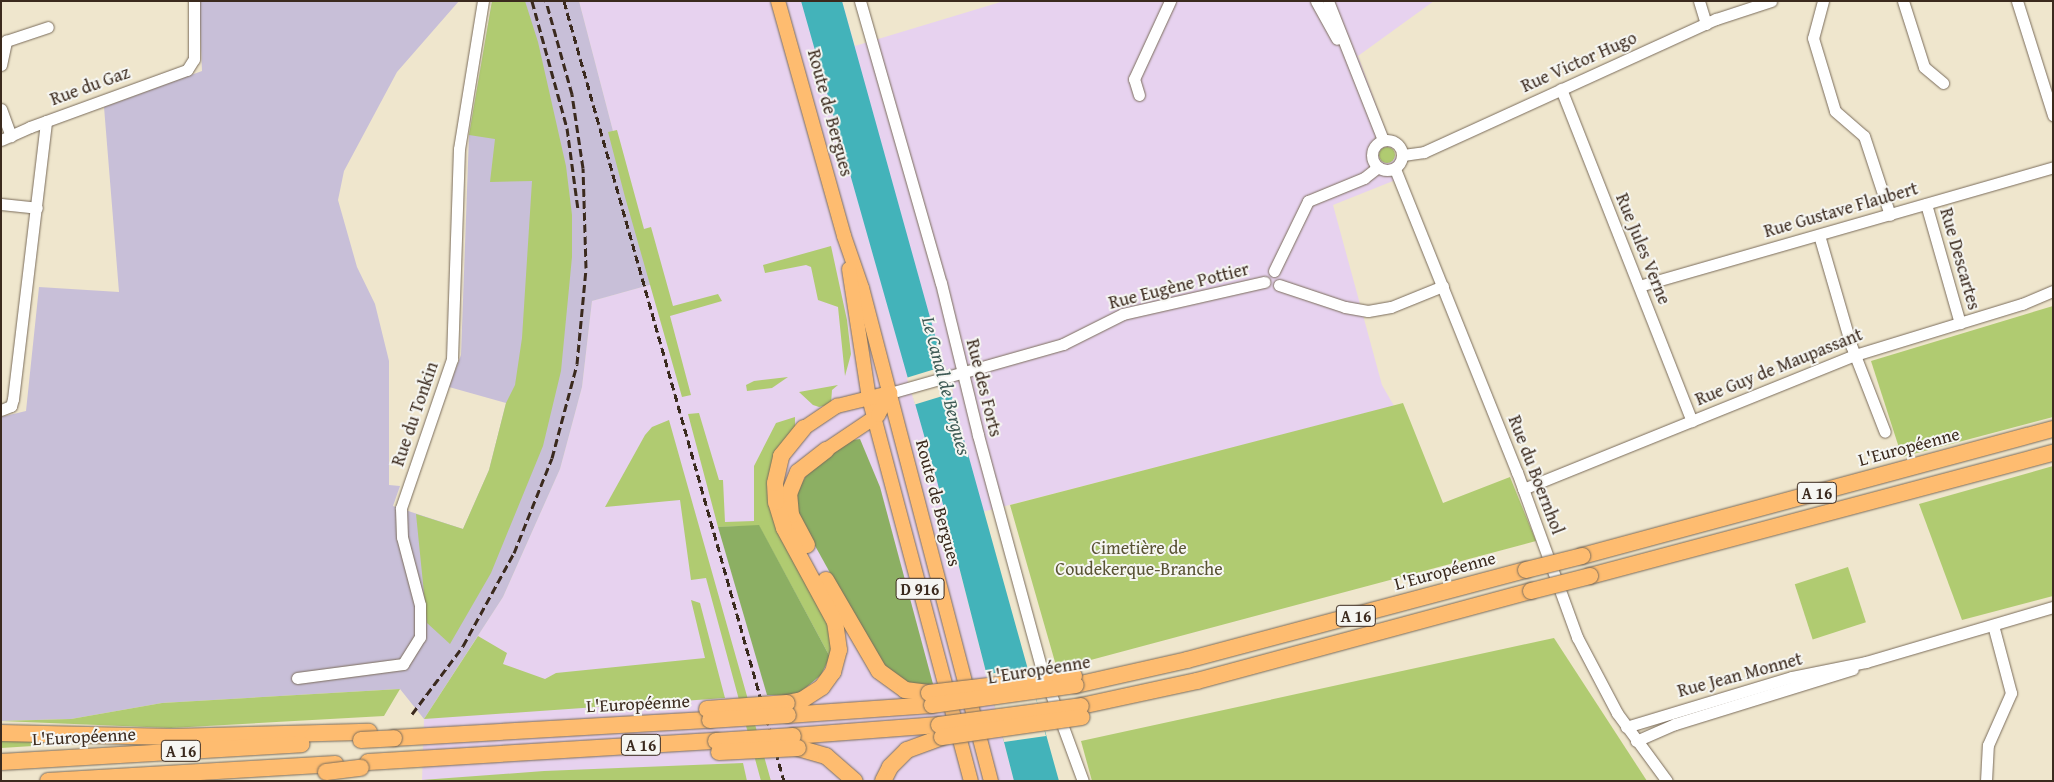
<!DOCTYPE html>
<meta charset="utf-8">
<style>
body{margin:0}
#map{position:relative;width:2054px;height:782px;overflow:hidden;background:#efe6cd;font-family:"Gentium Book Plus",serif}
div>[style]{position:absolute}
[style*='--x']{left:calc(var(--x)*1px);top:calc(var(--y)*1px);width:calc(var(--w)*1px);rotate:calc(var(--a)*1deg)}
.built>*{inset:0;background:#e7d2ef}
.industrial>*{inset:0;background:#c8bfd8}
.green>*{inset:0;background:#b0cb71;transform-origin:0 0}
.round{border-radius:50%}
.forest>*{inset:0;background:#8caf63}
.water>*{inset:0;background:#43b3ba}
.pier>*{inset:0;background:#efe6cd;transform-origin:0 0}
.roads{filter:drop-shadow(0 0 1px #7a6c5b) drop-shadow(0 0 1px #7a6c5b)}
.minor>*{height:11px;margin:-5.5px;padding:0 5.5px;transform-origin:5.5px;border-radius:5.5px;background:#fff}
.minor>.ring{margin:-5.5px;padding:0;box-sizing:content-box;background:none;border:11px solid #fff;border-radius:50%}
.major>*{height:14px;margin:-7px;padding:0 7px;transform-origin:7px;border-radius:7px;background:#febc70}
.highway>*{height:16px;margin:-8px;padding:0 8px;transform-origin:8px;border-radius:8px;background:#febc70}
.rail>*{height:3px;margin-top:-1.5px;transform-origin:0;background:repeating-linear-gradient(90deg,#3b2a1e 0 8px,transparent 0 12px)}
.bridges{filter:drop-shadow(0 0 1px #7a6c5b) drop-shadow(0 0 1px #7a6c5b)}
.highway-bridge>*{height:16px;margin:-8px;padding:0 8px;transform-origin:8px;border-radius:8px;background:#febc70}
span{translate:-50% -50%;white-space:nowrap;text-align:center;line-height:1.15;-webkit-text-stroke:4px #f6f6f2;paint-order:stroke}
.shield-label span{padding:1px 4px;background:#f6f6f2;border:1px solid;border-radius:4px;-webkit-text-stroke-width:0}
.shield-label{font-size:16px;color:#3b2a1e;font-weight:700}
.street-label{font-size:18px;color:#3b2a1e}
.park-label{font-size:18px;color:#585233}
.water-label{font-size:19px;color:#3e5a55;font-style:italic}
.frame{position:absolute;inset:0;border:2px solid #3b2a1e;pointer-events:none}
</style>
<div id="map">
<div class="built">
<div style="clip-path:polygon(579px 1px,842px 1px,855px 46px,1004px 1px,1434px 1px,1358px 56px,1403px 177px,1333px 205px,1382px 385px,1394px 406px,947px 521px,1014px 781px,422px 781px,424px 719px,503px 597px,560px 469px,582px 387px,592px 301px,653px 284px)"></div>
</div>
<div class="industrial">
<div style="clip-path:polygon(199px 1px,459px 1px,397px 72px,344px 171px,338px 200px,357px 267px,375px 304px,389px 361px,389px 485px,400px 486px,393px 506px,463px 529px,489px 470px,506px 403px,449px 387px,461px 355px,469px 135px,492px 1px,579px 1px,653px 284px,592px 301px,582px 387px,560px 469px,503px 597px,424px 719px,400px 689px,162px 703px,71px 719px,1px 721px,1px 417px,26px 411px,39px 287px,119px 292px,104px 107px,202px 71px)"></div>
</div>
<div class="green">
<div style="clip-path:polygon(492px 1px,525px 1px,538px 42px,566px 166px,572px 215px,572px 257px,561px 371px,543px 446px,491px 573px,450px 644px,427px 623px,416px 514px,463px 529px,489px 470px,506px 403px,515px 385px,522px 338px,532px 181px,490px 182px,495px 139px,469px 135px)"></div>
<div style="clip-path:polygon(617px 130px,644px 229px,651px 227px,673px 306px,718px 294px,722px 301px,670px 316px,691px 395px,682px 397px,625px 197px,608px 132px)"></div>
<div class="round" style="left:1379px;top:147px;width:16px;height:16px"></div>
<div style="clip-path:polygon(831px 246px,847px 320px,851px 354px,845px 376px,838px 307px,818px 300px,811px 267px,806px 265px,765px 273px,763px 265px)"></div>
<div style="clip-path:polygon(2053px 306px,2053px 417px,1902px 457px,1871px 361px)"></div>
<div style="clip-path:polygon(788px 377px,772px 388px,747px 391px,746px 385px,754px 381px)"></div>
<div style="clip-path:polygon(838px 385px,832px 390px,831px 404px,819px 407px,813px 405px,799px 392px)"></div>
<div style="clip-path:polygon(1403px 403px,1443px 503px,1510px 477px,1536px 541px,1057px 669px,1010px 505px)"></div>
<div style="clip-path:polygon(699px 413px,719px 480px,723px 480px,725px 522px,754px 521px,754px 466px,776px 423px,795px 417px,795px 427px,774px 454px,767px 490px,770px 507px,830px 625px,833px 645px,830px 657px,759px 526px,718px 527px,688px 414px)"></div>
<div style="clip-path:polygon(669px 420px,771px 781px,761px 781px,706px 578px,691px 580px,680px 500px,605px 507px,645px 435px,652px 427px)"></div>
<div style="clip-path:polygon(2053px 466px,2053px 596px,1962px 620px,1919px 504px)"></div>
<div style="left:1848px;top:567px;width:58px;height:56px;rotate:72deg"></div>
<div style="clip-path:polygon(691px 600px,700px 603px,725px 698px,424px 719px,478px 636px,507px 653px,503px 664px,545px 679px,556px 673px,705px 658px)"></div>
<div style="clip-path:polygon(1554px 638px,1647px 781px,1092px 781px,1081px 741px)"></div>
<div style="clip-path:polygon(400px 689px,384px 716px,171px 728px,1px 721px,71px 719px,162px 703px)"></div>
<div style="clip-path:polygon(1px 738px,32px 739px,33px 746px,1px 748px)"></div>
<div style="clip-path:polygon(743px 763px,747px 781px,408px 781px,544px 771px)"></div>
</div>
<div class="forest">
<div style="clip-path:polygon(860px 439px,880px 487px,933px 684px,913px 686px,887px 668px,875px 654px,798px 515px,796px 493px,810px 469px,853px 440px)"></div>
<div style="clip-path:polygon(759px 525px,830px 657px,821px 675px,797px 695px,767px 695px,718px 527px)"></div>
</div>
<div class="water">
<div style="clip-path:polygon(801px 1px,842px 1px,1059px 781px,1014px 781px,937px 481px)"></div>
</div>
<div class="pier">
<div style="left:945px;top:366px;width:28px;height:40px;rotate:73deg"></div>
<div style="clip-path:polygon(1028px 669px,1046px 736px,1004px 742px,986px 674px)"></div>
</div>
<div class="roads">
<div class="minor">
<div style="--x:860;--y:1;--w:293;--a:74"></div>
<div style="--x:941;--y:283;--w:156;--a:76.3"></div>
<div style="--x:978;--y:435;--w:240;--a:74.8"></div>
<div style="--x:1041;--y:667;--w:121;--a:69.8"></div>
<div style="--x:1316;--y:1;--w:43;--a:61.1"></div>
<div style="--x:1328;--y:1;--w:149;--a:68.4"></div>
<div style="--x:1699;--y:1;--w:24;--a:73"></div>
<div style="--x:1823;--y:1;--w:38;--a:105"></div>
<div style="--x:1813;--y:38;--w:76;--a:73.2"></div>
<div style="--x:1835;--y:111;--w:38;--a:41"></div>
<div style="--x:1864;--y:136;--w:83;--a:71.8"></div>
<div style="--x:1903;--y:1;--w:69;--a:72.3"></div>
<div style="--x:1924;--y:67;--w:25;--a:40"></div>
<div style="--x:2017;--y:1;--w:120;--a:72.5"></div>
<div style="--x:1;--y:65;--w:25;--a:-78"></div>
<div style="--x:6;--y:41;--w:44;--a:-18.4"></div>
<div style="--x:1561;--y:89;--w:357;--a:68.5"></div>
<div style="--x:1139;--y:95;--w:17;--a:-107"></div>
<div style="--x:1134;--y:79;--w:86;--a:-65.2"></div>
<div style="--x:1;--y:109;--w:29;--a:70"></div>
<div class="ring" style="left:1372px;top:140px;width:19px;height:19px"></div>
<div style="--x:1;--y:140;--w:32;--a:-24"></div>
<div style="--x:30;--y:127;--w:167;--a:-20"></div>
<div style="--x:187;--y:70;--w:13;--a:-58"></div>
<div style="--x:194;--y:59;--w:58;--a:-90"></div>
<div style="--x:1403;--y:155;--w:21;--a:-8"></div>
<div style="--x:1424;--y:152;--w:321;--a:-24.5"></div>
<div style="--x:1716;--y:19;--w:58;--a:-18.1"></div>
<div style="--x:1395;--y:169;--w:327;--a:68.1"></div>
<div style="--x:1517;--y:472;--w:176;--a:70"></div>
<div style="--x:1577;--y:637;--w:86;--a:62.2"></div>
<div style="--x:1617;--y:713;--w:84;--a:53.7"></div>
<div style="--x:1;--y:204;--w:36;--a:6"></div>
<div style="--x:1926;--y:204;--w:124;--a:74.1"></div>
<div style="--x:1819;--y:235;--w:115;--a:73.8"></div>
<div style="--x:1851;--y:345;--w:93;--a:68.7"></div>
<div style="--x:1274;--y:271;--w:78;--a:-64.1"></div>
<div style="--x:1308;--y:201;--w:61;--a:-22.3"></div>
<div style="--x:1364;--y:178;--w:18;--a:-38"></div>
<div style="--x:1279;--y:285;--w:70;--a:18.4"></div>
<div style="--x:1345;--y:307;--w:23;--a:10"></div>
<div style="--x:1368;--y:311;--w:23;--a:-10"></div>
<div style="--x:1391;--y:307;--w:56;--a:-22"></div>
<div style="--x:1639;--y:286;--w:431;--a:-16"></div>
<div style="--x:890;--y:393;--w:180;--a:-15.8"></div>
<div style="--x:1063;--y:344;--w:67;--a:-26.6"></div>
<div style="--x:1123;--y:314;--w:145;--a:-12.8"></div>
<div style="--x:1;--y:410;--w:11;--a:-22"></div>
<div style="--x:11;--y:406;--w:7;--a:-74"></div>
<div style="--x:13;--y:399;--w:280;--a:-83.2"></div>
<div style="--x:1523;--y:489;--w:358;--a:-22"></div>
<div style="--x:1855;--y:355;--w:175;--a:-17"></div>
<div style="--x:2022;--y:304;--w:34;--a:-23"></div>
<div style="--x:297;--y:678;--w:107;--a:-7.5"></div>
<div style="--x:403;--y:664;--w:32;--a:-58"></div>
<div style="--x:420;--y:637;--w:32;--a:-90"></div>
<div style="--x:420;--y:605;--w:70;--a:-104.8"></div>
<div style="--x:402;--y:537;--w:29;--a:-92"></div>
<div style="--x:401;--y:508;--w:157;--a:-71.1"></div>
<div style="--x:452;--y:359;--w:210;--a:-88.1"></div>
<div style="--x:459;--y:149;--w:150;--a:-80.8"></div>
<div style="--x:1626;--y:727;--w:173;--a:-16.8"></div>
<div style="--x:1792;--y:677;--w:76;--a:-11.5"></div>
<div style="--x:1866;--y:662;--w:195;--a:-16.4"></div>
<div style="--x:1636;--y:741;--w:43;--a:-23.6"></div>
<div style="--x:1675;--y:724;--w:186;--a:-17.2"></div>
<div style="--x:1986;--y:781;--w:36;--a:-87"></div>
<div style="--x:1988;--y:745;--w:57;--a:-66.1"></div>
<div style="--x:2011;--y:693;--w:70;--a:-104.8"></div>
</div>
<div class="major">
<div style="--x:778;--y:1;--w:244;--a:74.3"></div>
<div style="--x:844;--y:236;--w:55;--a:70.9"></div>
<div style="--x:862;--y:288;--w:510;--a:75.34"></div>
<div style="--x:849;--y:269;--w:131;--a:81.2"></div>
<div style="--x:869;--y:398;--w:396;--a:75.1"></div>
<div style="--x:804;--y:428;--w:40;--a:-34"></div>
<div style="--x:837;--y:406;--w:55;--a:-13.8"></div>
<div style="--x:826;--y:450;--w:63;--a:-33.9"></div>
<div style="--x:878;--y:415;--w:25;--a:-61"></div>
</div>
<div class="highway">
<div style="--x:807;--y:545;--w:34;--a:-118"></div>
<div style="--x:791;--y:515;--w:21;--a:-95"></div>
<div style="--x:789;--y:494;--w:24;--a:-68"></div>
<div style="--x:798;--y:472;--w:36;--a:-38"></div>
<div style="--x:1582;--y:556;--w:488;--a:-15.1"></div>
<div style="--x:1590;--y:576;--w:479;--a:-14.9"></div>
<div style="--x:826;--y:580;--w:105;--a:59.8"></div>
<div style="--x:879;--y:671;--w:32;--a:36"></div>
<div style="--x:905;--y:690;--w:24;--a:7"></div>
<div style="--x:1076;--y:685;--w:114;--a:-12.7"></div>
<div style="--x:1187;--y:660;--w:351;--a:-14.9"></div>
<div style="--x:787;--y:703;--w:15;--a:-11"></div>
<div style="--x:802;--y:700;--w:24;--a:-33"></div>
<div style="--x:822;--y:687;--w:19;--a:-54"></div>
<div style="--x:833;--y:672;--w:23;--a:-75"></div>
<div style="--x:839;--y:650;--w:28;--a:-98"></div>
<div style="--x:835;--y:622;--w:107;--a:-118.5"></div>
<div style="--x:784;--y:528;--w:27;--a:-107"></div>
<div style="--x:776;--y:502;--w:19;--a:-93"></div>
<div style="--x:775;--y:483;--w:28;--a:-77"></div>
<div style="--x:781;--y:456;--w:36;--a:-51"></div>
<div style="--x:1081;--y:706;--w:119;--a:-12.2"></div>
<div style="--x:1197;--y:681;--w:346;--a:-15.1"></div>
<div style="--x:788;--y:715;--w:144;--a:-4"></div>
<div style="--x:1;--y:733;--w:172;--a:1.3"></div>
<div style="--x:173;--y:737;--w:196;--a:-1.5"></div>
<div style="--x:793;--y:736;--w:146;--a:-4.3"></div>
<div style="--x:394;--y:738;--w:317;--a:-3.3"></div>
<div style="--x:798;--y:748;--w:29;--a:16"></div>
<div style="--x:826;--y:756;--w:38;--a:41"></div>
<div style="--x:1;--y:762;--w:301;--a:-3.4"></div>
<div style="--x:368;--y:762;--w:349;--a:-3.5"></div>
<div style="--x:48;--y:781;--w:288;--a:-3.4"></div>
<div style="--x:883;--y:781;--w:16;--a:-63"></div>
<div style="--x:890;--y:767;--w:24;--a:-45"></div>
<div style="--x:907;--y:750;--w:37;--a:-20"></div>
</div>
</div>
<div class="rail">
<div style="--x:532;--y:1;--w:132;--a:74.6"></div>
<div style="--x:567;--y:128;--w:82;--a:82.3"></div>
<div style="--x:564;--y:1;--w:810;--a:74.25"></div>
<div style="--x:412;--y:714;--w:85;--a:-53.1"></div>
<div style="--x:463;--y:646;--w:106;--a:-61.3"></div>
<div style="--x:514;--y:553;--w:102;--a:-68.2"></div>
<div style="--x:552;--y:458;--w:97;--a:-75.1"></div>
<div style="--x:577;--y:364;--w:96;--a:-84.6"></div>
<div style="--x:586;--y:268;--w:100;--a:-91.7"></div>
<div style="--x:583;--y:168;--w:75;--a:-98.5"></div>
<div style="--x:572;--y:94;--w:97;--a:-105.6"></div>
</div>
<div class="bridges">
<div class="highway-bridge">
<div style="--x:1526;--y:570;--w:58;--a:-14"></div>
<div style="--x:1531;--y:591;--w:61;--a:-14.3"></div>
<div style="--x:929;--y:693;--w:146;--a:-6.7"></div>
<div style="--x:932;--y:705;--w:145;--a:-7.9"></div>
<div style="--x:707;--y:709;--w:80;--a:-4.3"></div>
<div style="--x:710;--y:720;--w:78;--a:-3.7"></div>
<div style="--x:939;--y:725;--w:143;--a:-7.6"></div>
<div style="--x:942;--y:737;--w:141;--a:-8.1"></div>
<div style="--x:361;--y:740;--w:33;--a:-3"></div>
<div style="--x:716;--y:741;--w:77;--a:-3.7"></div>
<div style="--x:719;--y:752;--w:79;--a:-2.9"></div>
<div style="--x:326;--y:772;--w:35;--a:-7"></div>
</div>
</div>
<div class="shield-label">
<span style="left:1817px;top:493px">A 16</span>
<span style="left:920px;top:589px">D 916</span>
<span style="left:1356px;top:616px">A 16</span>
<span style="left:641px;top:745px">A 16</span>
<span style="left:181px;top:751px">A 16</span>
</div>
<div class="street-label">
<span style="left:1579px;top:62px;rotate:-24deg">Rue Victor Hugo</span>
<span style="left:90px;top:86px;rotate:-20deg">Rue du Gaz</span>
<span style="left:830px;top:113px;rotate:75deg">Route de Bergues</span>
<span style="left:1841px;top:210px;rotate:-16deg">Rue Gustave Flaubert</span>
<span style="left:1643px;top:249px;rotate:68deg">Rue Jules Verne</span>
<span style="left:1960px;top:259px;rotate:74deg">Rue Descartes</span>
<span style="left:1179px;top:286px;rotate:-14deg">Rue Eugène Pottier</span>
<span style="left:1779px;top:367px;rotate:-22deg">Rue Guy de Maupassant</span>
<span style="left:984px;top:388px;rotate:76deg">Rue des Forts</span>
<span style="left:415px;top:414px;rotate:-71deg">Rue du Tonkin</span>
<span style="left:1909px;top:447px;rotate:-15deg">L'Européenne</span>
<span style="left:1536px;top:475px;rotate:69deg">Rue du Boernhol</span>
<span style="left:938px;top:503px;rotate:75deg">Route de Bergues</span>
<span style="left:1445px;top:571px;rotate:-15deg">L'Européenne</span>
<span style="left:1039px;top:670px;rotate:-9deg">L'Européenne</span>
<span style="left:1740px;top:675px;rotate:-15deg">Rue Jean Monnet</span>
<span style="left:638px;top:704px;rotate:-3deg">L'Européenne</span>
<span style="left:84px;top:737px;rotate:-3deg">L'Européenne</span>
</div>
<div class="park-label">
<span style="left:1139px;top:559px">Cimetière de<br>Coudekerque-Branche</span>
</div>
<div class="water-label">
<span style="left:946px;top:386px;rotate:75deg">Le Canal de Bergues</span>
</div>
<div class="frame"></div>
</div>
